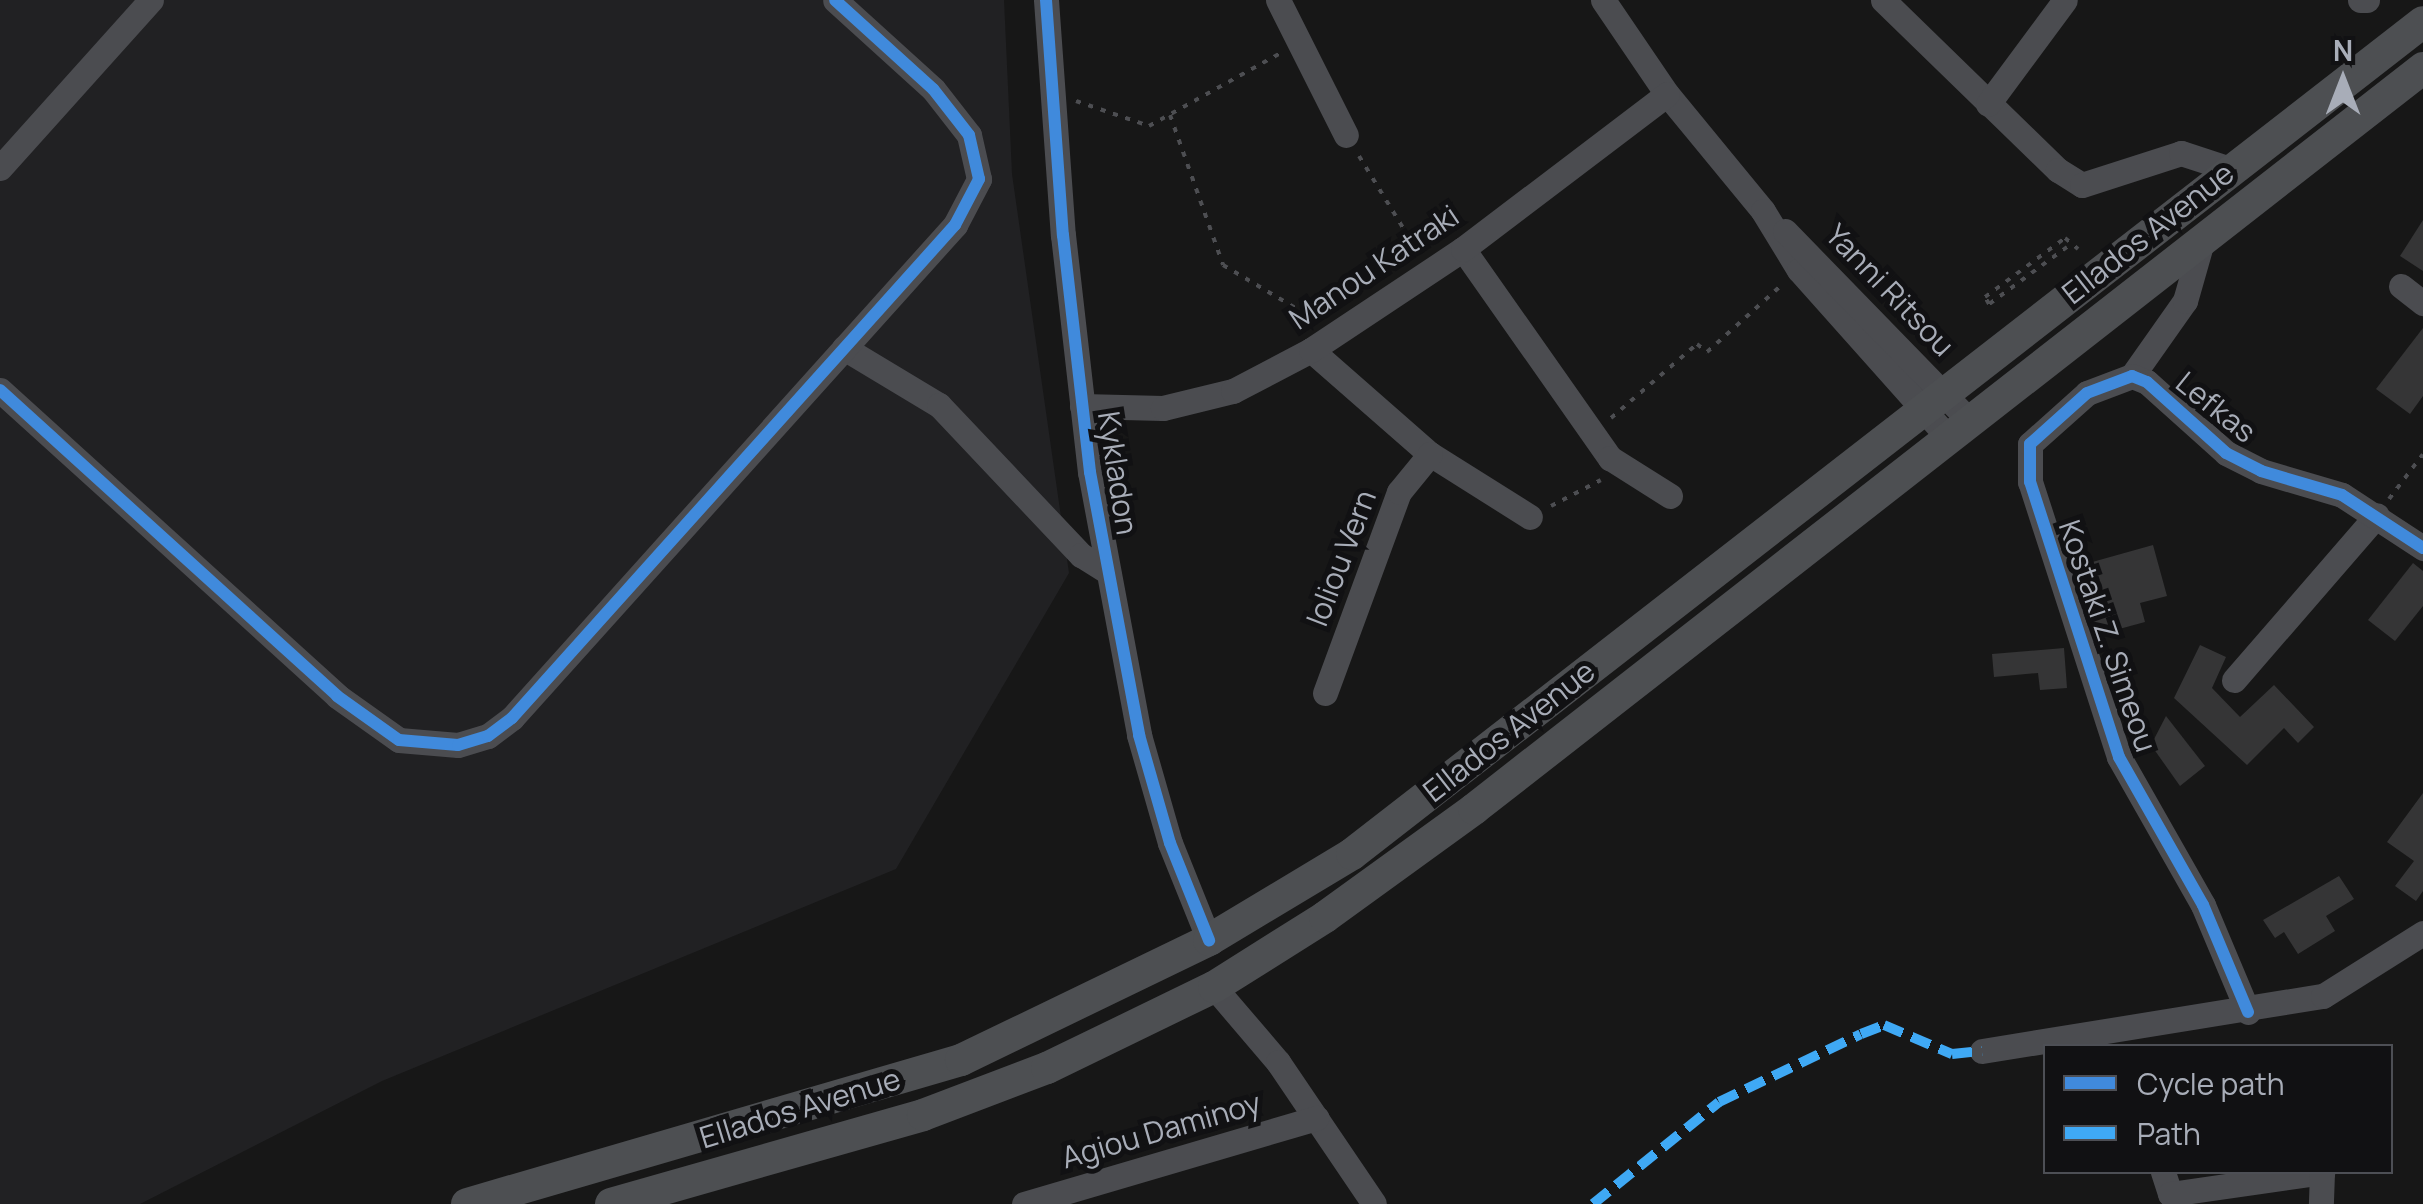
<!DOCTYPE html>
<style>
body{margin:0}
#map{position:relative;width:2423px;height:1204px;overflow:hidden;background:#171717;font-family:Manrope,sans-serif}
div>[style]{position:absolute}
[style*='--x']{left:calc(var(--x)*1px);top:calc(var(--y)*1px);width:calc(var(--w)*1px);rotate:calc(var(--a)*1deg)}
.built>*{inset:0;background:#212123}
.building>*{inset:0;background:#353536}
.path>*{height:4px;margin-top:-2px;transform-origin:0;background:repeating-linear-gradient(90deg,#4d4e52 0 5px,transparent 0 13px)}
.minor>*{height:25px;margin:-12.5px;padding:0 12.5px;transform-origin:12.5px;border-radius:12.5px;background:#4b4c50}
.major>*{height:32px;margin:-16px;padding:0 16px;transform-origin:16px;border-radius:16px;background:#4d4f52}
.quiet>*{height:10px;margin-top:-5px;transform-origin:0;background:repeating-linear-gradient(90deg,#3fa9f5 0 20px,transparent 0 30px)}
.cycleway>*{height:12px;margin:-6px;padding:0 6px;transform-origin:6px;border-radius:6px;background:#408adc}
span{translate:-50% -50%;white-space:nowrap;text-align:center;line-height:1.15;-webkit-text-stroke:10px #111113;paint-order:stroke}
.street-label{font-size:30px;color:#a8adb8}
.legend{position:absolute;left:2043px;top:1044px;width:350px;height:130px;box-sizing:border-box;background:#111113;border:2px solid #4d4f55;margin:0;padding:12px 18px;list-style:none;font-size:30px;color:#a8adb8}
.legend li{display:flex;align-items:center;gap:20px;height:50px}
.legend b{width:50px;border:2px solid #4d4f55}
.north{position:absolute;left:2293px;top:30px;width:100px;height:100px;-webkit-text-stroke:8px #111113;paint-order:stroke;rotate:0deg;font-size:28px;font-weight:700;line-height:40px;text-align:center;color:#a8adb8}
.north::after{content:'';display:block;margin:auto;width:35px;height:45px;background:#a8adb8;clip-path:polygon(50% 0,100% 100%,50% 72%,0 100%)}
</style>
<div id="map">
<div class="built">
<div style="clip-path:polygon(0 0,1004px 0,1012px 174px,1069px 573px,896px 869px,382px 1081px,140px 1204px,0 1204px)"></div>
</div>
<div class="building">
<div style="clip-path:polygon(2423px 220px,2423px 271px,2400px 256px)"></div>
<div style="clip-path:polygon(2423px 328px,2423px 396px,2410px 414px,2376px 389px)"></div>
<div style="clip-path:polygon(2153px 545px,2167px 596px,2140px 603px,2145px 622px,2097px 635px,2078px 566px)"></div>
<div style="clip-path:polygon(2413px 563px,2423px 571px,2423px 606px,2395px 641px,2368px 620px)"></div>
<div style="clip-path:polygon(2200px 645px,2226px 657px,2212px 688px,2240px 717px,2274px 685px,2314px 727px,2298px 743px,2284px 728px,2247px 765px,2174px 698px)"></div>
<div style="clip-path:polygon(2064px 648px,2067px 688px,2040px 690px,2038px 673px,1994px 677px,1992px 654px)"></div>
<div style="clip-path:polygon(2166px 716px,2205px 766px,2180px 786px,2151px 745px)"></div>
<div style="clip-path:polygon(2423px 793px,2423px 891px,2416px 901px,2395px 886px,2414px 861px,2387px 842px)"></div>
<div style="clip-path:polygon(2339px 876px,2354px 899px,2326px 916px,2335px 931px,2298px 954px,2284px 932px,2275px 938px,2263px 920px)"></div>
</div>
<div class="path">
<div style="--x:1076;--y:101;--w:77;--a:18.9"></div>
<div style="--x:1149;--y:126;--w:149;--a:-29"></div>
<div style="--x:1170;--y:115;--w:159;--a:70.5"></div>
<div style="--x:1223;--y:265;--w:106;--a:30.7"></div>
<div style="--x:1359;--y:156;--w:115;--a:58.5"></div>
<div style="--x:2067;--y:247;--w:97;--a:143.8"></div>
<div style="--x:1989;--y:304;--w:8;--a:-120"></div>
<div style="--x:1985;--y:297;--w:99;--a:-36.4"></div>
<div style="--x:2065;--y:238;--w:17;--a:40"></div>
<div style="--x:1611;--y:418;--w:113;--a:-40.7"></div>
<div style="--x:1697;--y:344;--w:13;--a:39"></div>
<div style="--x:1707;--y:352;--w:103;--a:-41.9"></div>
<div style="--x:2389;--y:499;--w:56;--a:-52.9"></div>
<div style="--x:1551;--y:506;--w:56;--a:-27.5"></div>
</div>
<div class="minor">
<div style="--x:1046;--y:0;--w:236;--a:85.9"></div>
<div style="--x:1063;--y:235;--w:239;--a:83.5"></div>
<div style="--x:1090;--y:472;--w:268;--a:79.4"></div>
<div style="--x:1139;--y:735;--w:112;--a:74"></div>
<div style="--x:1170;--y:843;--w:105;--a:68.1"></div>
<div style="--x:1278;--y:0;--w:151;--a:63.3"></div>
<div style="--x:1603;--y:0;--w:114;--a:55.8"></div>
<div style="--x:1667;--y:94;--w:151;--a:50.6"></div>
<div style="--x:1763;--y:211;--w:69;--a:58.6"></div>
<div style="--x:1799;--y:270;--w:222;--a:48.3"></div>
<div style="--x:1883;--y:0;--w:244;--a:44.2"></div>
<div style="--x:2058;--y:170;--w:28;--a:32"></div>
<div style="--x:2082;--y:185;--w:104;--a:-17.9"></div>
<div style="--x:2181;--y:153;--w:52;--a:18.1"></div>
<div style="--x:2360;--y:0;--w:7;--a:0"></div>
<div style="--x:1988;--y:104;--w:129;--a:-53.5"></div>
<div style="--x:0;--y:168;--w:226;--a:-48.1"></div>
<div style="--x:1785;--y:231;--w:262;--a:45.8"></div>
<div style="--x:1463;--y:249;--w:256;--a:54.9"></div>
<div style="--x:1610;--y:458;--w:71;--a:32.3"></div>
<div style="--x:2401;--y:286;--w:28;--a:38"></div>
<div style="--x:844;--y:348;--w:111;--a:31"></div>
<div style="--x:939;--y:405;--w:207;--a:46.6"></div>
<div style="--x:1081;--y:555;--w:32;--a:32"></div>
<div style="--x:1311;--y:350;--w:158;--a:41.2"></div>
<div style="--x:1430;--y:454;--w:118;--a:32.2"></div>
<div style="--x:2132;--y:376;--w:92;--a:-54.8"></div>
<div style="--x:2185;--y:301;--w:66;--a:-74.1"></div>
<div style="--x:0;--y:390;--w:455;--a:42.2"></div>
<div style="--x:337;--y:696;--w:76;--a:35.4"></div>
<div style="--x:399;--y:740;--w:59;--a:4.8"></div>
<div style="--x:458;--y:745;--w:31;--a:-17"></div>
<div style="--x:488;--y:736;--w:30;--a:-37"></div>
<div style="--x:512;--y:718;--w:663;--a:-48.06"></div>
<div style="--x:955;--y:225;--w:52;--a:-62.4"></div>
<div style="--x:979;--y:179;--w:45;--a:-102.8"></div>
<div style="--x:969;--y:135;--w:58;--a:-128"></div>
<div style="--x:933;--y:89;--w:132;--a:-137.8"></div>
<div style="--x:1082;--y:406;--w:81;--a:1.4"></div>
<div style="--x:1163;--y:408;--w:72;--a:-13.7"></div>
<div style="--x:1233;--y:391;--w:88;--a:-27.7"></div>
<div style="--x:1311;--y:350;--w:182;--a:-33.6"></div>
<div style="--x:1463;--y:249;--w:256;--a:-37.2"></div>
<div style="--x:2234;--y:680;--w:218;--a:-49.1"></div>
<div style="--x:1325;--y:693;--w:214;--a:-69.8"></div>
<div style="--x:1399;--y:492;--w:49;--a:-50.8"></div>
<div style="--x:1214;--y:987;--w:99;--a:49.5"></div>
<div style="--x:1278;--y:1062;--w:171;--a:55.9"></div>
<div style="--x:2248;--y:1012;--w:116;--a:-112.8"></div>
<div style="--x:2203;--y:905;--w:170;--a:-119.6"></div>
<div style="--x:2119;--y:757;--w:289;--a:-107.9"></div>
<div style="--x:2030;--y:482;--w:38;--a:-90"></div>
<div style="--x:2030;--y:444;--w:76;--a:-41.8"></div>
<div style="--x:2087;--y:393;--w:48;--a:-20.7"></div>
<div style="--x:2132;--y:376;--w:16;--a:22"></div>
<div style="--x:2147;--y:382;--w:106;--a:41.9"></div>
<div style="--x:2226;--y:453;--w:39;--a:27"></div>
<div style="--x:2261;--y:471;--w:84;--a:16.5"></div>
<div style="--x:2342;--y:495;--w:97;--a:33.2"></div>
<div style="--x:1982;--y:1051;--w:345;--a:-9.2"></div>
<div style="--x:2323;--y:996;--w:118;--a:-32.2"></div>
<div style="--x:2163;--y:1172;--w:23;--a:72"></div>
<div style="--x:2170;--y:1194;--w:154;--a:-8.2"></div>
<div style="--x:2322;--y:1172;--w:32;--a:92"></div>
<div style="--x:1024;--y:1204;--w:305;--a:-16.4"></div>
</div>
<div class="major">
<div style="--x:467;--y:1204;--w:515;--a:-16.25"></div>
<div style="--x:961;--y:1060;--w:276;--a:-25.8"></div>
<div style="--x:1209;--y:940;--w:167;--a:-31"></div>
<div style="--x:1352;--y:854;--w:1356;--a:-37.84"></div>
<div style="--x:611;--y:1204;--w:324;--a:-15.9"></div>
<div style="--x:923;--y:1115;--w:133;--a:-20.8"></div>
<div style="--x:1047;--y:1068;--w:186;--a:-25.9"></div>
<div style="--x:1214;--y:987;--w:131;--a:-32.2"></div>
<div style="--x:1325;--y:917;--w:184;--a:-35.9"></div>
<div style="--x:1474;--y:809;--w:1204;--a:-37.98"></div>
</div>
<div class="quiet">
<div style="--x:1593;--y:1204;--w:162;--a:-39"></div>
<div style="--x:1719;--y:1102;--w:157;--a:-25.6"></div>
<div style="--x:1861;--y:1034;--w:25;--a:-21"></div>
<div style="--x:1884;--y:1025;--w:74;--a:23.1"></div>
<div style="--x:1952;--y:1054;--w:30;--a:-6"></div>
</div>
<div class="cycleway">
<div style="--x:1046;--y:0;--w:236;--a:85.9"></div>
<div style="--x:1063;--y:235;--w:239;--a:83.5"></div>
<div style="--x:1090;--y:472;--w:268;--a:79.4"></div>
<div style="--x:1139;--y:735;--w:112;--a:74"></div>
<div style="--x:1170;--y:843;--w:105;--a:68.1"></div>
<div style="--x:0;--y:390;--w:455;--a:42.2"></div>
<div style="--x:337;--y:696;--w:76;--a:35.4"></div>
<div style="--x:399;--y:740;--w:59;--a:4.8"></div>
<div style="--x:458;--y:745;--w:31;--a:-17"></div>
<div style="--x:488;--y:736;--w:30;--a:-37"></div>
<div style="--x:512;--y:718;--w:663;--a:-48.06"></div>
<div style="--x:955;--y:225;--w:52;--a:-62.4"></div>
<div style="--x:979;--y:179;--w:45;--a:-102.8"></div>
<div style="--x:969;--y:135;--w:58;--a:-128"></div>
<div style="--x:933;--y:89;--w:132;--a:-137.8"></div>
<div style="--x:2248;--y:1012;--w:116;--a:-112.8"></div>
<div style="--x:2203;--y:905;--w:170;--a:-119.6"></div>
<div style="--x:2119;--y:757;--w:289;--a:-107.9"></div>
<div style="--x:2030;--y:482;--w:38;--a:-90"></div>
<div style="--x:2030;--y:444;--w:76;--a:-41.8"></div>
<div style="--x:2087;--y:393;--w:48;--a:-20.7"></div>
<div style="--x:2132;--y:376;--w:16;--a:22"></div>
<div style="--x:2147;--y:382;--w:106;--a:41.9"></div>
<div style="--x:2226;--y:453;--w:39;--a:27"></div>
<div style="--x:2261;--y:471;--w:84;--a:16.5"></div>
<div style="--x:2342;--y:495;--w:97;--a:33.2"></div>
</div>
<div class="street-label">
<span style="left:2148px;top:233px;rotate:-38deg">Ellados Avenue</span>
<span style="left:1374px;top:267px;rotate:-34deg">Manou Katraki</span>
<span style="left:1890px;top:290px;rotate:46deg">Yanni Ritsou</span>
<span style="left:2216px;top:407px;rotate:39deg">Lefkas</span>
<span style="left:1118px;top:473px;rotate:81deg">Kykladon</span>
<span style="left:1341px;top:558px;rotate:-69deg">Ioliou Vern</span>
<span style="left:2108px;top:636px;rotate:71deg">Kostaki Z. Simeou</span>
<span style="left:1509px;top:731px;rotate:-38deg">Ellados Avenue</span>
<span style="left:800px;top:1108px;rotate:-17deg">Ellados Avenue</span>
<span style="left:1161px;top:1130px;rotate:-16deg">Agiou Daminoy</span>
</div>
<ul class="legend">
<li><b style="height:12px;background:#408adc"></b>Cycle path</li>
<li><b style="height:12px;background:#3fa9f5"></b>Path</li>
</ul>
<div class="north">N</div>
</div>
